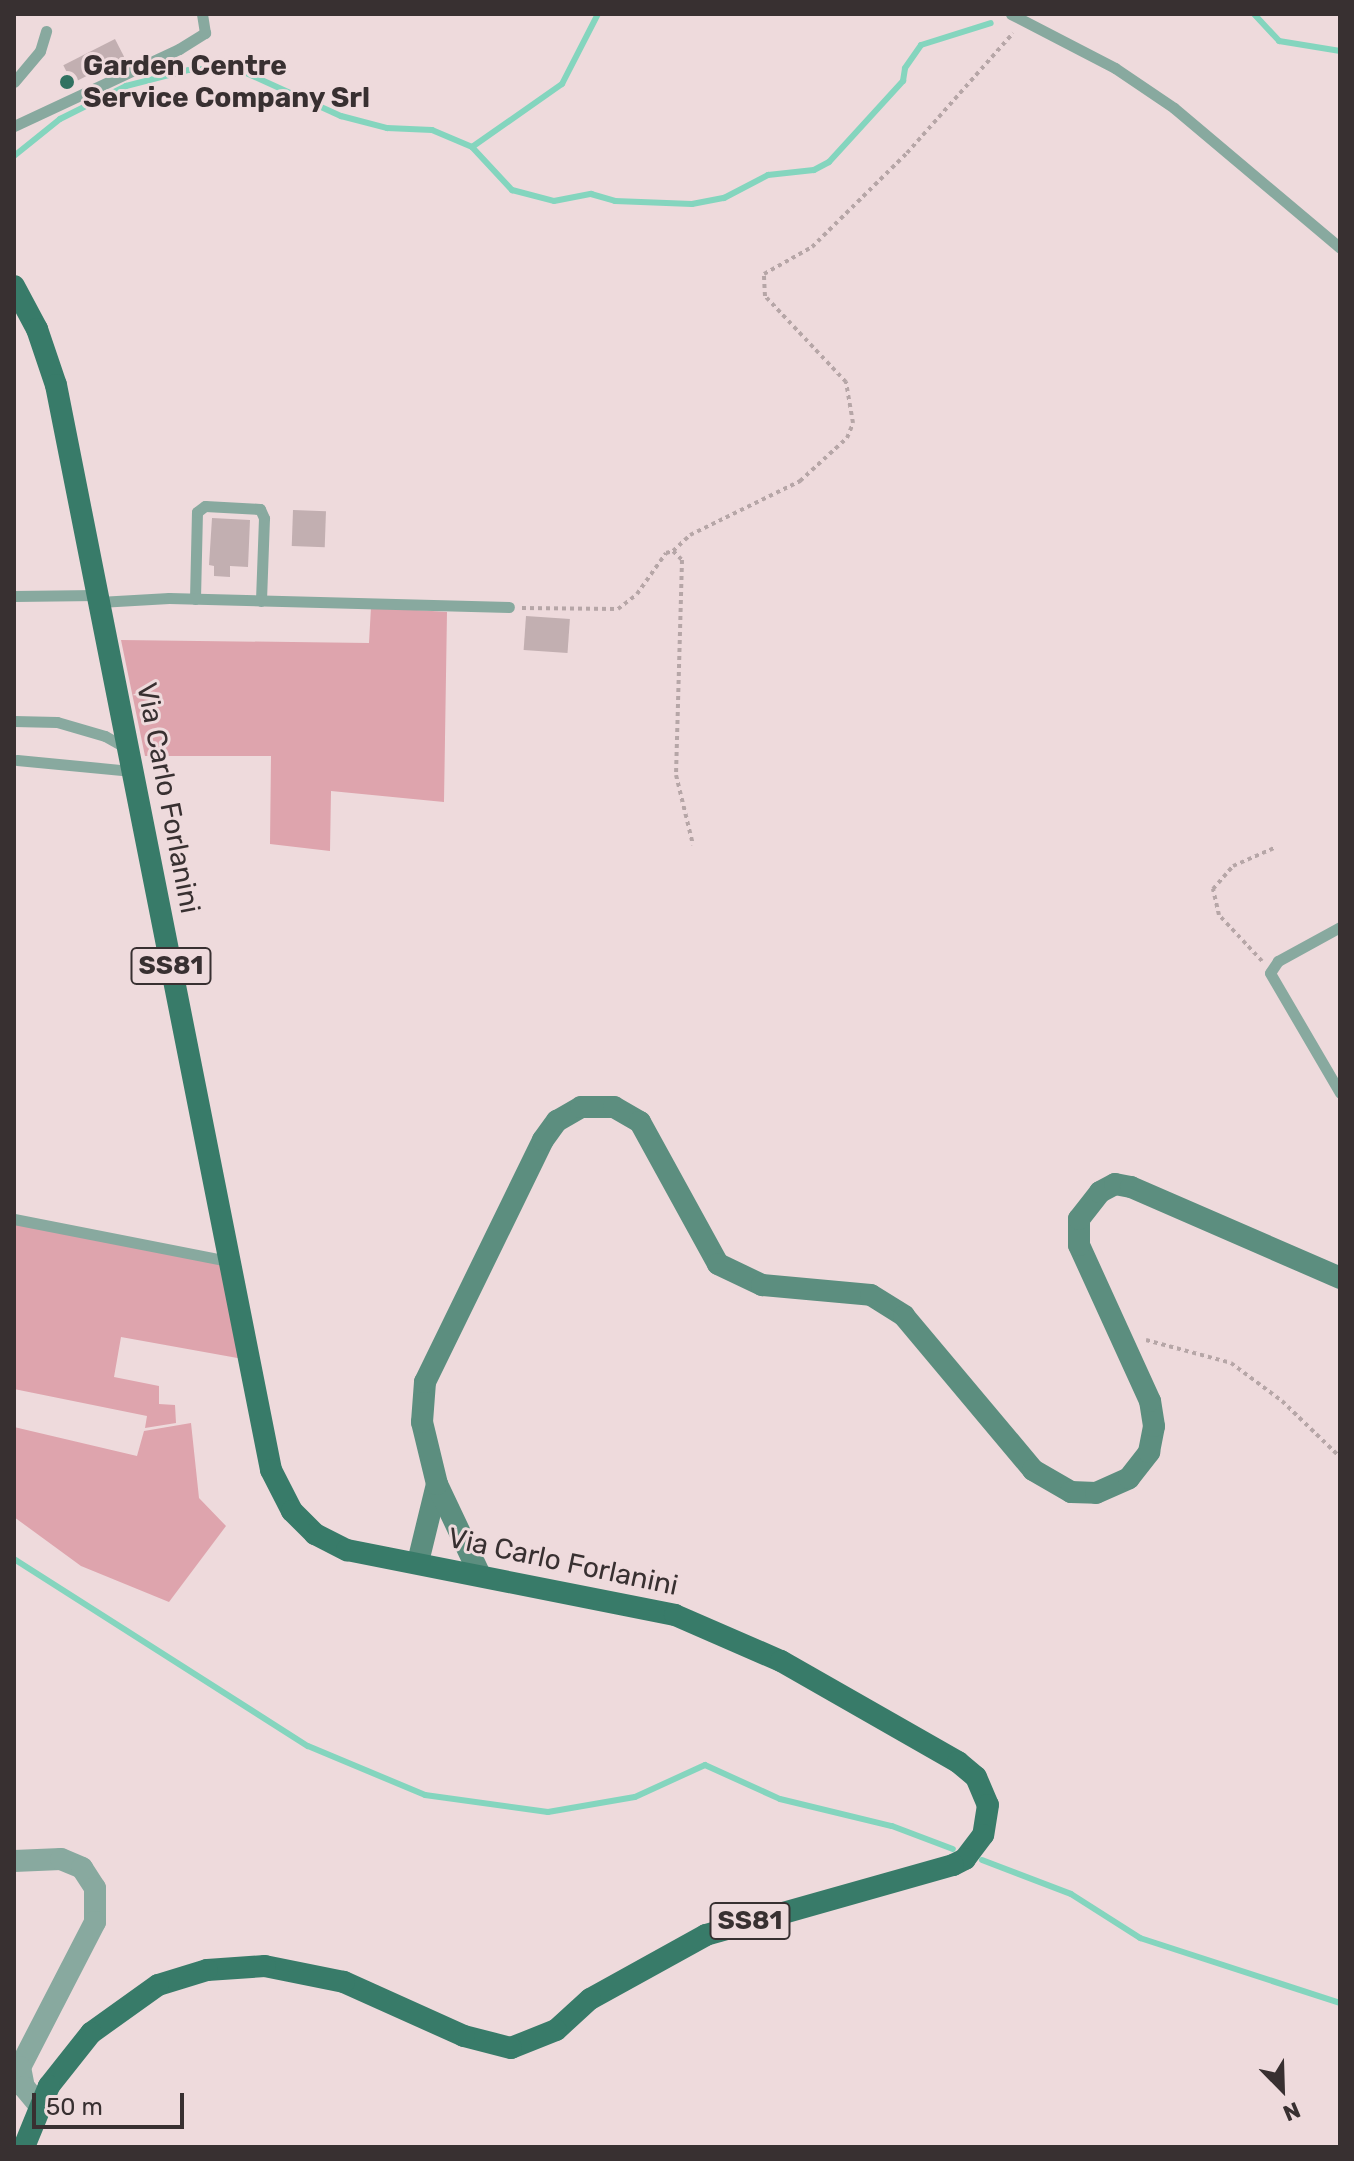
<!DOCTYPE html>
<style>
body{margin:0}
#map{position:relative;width:1354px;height:2161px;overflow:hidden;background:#eedadc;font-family:Rubik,sans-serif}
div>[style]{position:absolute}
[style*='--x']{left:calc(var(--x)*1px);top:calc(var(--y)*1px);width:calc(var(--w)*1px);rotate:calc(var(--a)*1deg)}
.green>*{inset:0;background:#dea4ad}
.stream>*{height:6px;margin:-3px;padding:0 3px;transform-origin:3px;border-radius:3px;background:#84d5be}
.building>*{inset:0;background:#c2afb1;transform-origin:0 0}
.path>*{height:4px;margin-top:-2px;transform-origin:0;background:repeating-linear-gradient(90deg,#b6a6a7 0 4px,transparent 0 8px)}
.service>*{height:11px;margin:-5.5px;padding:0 5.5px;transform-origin:5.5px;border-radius:5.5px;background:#88a99f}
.minor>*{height:22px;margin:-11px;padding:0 11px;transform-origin:11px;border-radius:11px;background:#88a99f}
.secondary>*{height:22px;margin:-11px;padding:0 11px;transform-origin:11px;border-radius:11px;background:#5c8e7f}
.primary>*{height:22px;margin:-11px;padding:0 11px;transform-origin:11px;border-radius:11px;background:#387b69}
.dots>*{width:22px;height:22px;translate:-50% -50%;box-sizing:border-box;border:4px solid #eedadc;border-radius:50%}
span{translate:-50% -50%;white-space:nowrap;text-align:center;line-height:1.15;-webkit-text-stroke:6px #eedadc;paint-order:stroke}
.shield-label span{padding:2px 6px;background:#eedadc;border:2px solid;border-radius:6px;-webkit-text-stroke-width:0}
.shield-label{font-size:26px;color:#383031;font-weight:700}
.poi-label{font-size:28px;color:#383031;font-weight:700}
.left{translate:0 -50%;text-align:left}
.street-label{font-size:28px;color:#383031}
.frame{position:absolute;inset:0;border:16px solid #383031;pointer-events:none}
.north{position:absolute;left:1242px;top:2049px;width:80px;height:80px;-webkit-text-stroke:6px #eedadc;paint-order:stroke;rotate:157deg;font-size:22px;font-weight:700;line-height:32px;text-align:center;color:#383031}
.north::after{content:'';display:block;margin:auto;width:28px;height:36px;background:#383031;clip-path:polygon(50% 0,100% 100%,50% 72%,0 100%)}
.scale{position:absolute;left:32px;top:2093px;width:152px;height:36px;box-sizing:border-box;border:4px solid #383031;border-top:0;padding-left:10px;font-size:24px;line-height:28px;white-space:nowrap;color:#383031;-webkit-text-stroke:6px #eedadc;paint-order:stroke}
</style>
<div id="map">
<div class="green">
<div style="clip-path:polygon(371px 607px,447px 612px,444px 802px,331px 791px,330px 851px,270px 844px,271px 756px,145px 756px,121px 640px,369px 643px)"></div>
<div style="clip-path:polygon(14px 1223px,225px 1264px,243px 1359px,121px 1337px,114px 1377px,159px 1386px,159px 1404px,175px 1405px,176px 1423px,145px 1428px,147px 1416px,14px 1389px)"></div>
<div style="clip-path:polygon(191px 1423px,199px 1498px,226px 1526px,169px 1602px,81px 1566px,14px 1517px,14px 1427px,137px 1456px,144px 1431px)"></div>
</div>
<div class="stream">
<div style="--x:1254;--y:14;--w:37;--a:47"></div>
<div style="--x:1279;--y:41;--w:62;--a:9.3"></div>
<div style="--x:472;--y:147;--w:110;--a:-35"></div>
<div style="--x:562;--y:84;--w:79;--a:-62.8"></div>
<div style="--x:14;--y:156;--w:59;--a:-38.8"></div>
<div style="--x:60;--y:119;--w:74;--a:-26.6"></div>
<div style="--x:126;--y:86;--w:65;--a:-14.3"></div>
<div style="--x:189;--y:70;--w:44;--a:-3.9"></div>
<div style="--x:233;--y:67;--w:119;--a:24.4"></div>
<div style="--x:341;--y:116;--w:48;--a:14.6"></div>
<div style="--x:387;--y:128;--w:45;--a:2.5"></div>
<div style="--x:432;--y:130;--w:43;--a:23"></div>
<div style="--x:472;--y:147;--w:59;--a:47.1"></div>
<div style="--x:512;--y:190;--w:43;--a:14.7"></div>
<div style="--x:554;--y:201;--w:38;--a:-11"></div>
<div style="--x:591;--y:194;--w:25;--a:16"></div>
<div style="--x:615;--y:201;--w:77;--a:2.2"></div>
<div style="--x:692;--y:204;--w:33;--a:-11"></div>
<div style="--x:724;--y:198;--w:50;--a:-27.6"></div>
<div style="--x:768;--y:175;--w:46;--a:-6.2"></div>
<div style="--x:814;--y:170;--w:17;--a:-28"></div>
<div style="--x:829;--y:162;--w:110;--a:-47.6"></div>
<div style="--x:903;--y:81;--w:13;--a:-81"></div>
<div style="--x:905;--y:68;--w:28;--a:-55"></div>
<div style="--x:921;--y:45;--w:73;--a:-17.4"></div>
<div style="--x:14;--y:1559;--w:348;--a:32.5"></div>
<div style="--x:308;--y:1746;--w:127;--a:22.7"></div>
<div style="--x:425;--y:1795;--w:124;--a:7.9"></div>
<div style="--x:548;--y:1812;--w:88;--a:-9.8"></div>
<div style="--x:635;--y:1797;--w:77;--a:-24.6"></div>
<div style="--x:705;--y:1765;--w:82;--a:24.4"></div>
<div style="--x:780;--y:1799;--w:115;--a:13.6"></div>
<div style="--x:892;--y:1826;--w:65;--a:20.7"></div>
<div style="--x:982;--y:1860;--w:95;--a:20.9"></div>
<div style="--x:1071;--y:1894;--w:82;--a:32.5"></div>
<div style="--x:1140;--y:1938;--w:210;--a:18"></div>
</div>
<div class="building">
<div style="left:115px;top:39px;width:20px;height:58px;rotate:63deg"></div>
<div style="left:293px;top:510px;width:33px;height:36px;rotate:2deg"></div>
<div style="clip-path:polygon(212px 518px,250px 520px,248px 567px,230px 566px,230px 577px,214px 576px,214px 566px,209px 565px)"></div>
<div style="left:526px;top:616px;width:44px;height:34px;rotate:4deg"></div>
</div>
<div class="path">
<div style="--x:673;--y:551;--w:23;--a:-43"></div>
<div style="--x:690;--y:535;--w:123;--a:-26.1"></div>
<div style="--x:800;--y:481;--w:64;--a:-42.5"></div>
<div style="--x:847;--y:438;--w:16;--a:-68"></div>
<div style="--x:853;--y:423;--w:42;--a:-99.7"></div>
<div style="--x:846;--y:382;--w:118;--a:-133.3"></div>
<div style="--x:765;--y:296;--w:22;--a:-93"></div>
<div style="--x:764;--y:274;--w:55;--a:-29.4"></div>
<div style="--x:812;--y:247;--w:134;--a:-44.7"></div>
<div style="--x:907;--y:153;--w:160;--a:-48.5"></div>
<div style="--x:522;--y:608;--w:96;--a:0.6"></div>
<div style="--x:618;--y:609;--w:24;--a:-38"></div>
<div style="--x:637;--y:594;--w:50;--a:-54.7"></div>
<div style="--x:666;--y:553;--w:7;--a:-16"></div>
<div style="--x:673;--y:551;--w:13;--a:45"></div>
<div style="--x:682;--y:560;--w:215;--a:91.6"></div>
<div style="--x:676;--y:775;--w:72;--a:76.3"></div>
<div style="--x:1262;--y:961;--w:63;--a:-133.1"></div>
<div style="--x:1219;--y:915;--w:27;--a:-103"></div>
<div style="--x:1213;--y:889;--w:30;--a:-49"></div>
<div style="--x:1233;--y:866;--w:45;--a:-23.7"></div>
<div style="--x:1146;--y:1340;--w:88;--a:15.1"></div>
<div style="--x:1231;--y:1363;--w:64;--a:36.7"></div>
<div style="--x:1282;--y:1401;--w:81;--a:44"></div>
</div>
<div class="service">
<div style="--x:1011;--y:14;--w:117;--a:27.4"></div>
<div style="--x:1115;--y:68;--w:71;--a:34.1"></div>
<div style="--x:1174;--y:108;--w:217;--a:40.1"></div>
<div style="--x:14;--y:82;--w:40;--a:-50"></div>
<div style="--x:40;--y:51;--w:21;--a:-73"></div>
<div style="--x:14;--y:126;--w:182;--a:-25"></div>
<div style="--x:179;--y:49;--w:31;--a:-32"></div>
<div style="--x:205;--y:33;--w:19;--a:-99"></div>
<div style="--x:14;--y:596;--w:83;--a:-0.7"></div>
<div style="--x:195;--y:599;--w:87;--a:-88.7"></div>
<div style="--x:197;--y:512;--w:10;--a:-37"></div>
<div style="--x:205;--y:506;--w:55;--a:3.1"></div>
<div style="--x:260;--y:509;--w:10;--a:66"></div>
<div style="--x:264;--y:518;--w:83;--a:92.1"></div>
<div style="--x:99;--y:602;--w:70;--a:-3.3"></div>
<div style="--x:169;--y:598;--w:340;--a:1.5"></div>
<div style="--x:14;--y:721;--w:43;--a:1.3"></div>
<div style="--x:57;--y:722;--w:50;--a:16.3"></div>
<div style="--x:105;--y:736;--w:26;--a:29"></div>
<div style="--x:17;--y:760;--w:116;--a:5.5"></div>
<div style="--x:1340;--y:927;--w:71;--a:151.3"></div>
<div style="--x:1278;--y:961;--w:14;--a:124"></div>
<div style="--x:1270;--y:973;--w:139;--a:59.7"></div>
<div style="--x:14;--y:1219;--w:219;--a:11.1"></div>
</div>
<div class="minor">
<div style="--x:14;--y:1861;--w:47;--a:-2.4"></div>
<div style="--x:61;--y:1859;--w:23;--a:23"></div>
<div style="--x:82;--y:1868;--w:24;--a:57"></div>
<div style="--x:95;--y:1888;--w:34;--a:90"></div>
<div style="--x:95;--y:1922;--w:163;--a:117.3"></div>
<div style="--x:20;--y:2067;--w:20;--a:79"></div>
<div style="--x:24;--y:2087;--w:26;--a:50"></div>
</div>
<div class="secondary">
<div style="--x:418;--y:1562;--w:80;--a:-76.3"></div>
<div style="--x:479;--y:1573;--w:98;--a:-115.3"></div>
<div style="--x:437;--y:1484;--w:64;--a:-103.6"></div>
<div style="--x:422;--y:1422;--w:40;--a:-85.7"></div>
<div style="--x:425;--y:1382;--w:269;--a:-64"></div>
<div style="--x:543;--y:1140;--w:24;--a:-54"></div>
<div style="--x:557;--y:1121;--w:28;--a:-30"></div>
<div style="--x:581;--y:1107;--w:33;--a:0"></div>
<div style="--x:614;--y:1107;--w:30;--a:30"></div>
<div style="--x:640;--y:1122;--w:162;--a:61.2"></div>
<div style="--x:718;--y:1264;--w:49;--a:25.5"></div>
<div style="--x:762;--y:1285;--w:109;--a:5.2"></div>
<div style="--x:871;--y:1295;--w:39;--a:32"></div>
<div style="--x:904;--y:1316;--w:201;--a:50"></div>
<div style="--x:1033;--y:1470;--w:44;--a:30.1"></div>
<div style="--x:1071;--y:1492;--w:25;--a:2"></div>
<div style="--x:1096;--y:1493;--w:36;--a:-24"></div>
<div style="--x:1129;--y:1478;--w:33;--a:-52"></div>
<div style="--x:1149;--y:1452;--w:26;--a:-79"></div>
<div style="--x:1154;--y:1426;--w:25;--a:-99"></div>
<div style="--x:1150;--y:1401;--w:171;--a:-114.5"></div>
<div style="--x:1079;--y:1245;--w:26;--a:-90"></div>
<div style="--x:1079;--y:1219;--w:34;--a:-52"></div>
<div style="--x:1100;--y:1192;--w:17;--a:-28"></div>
<div style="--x:1115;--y:1184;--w:16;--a:11"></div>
<div style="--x:1131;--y:1187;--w:228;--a:23.5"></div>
</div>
<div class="primary">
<div style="--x:14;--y:286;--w:49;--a:61.9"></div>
<div style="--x:37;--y:329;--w:59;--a:71.3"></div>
<div style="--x:56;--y:385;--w:1106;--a:78.79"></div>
<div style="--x:271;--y:1470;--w:46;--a:62.9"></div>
<div style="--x:292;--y:1511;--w:33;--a:45"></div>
<div style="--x:315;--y:1534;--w:36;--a:27"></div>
<div style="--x:347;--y:1550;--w:334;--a:11.2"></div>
<div style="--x:675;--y:1615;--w:116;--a:23.5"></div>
<div style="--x:781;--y:1661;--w:204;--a:29.7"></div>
<div style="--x:958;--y:1762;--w:23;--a:40"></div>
<div style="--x:976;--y:1777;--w:30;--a:67"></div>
<div style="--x:988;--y:1805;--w:30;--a:99"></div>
<div style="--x:983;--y:1835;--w:30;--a:127"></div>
<div style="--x:965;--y:1859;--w:13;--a:153"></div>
<div style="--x:953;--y:1865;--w:257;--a:164.2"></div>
<div style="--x:706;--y:1935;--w:132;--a:151.1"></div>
<div style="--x:590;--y:1999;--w:46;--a:137.6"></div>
<div style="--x:556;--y:2030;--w:48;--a:158.2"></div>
<div style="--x:511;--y:2048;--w:49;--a:-165.7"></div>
<div style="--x:464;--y:2036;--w:132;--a:-155.8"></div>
<div style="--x:344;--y:1982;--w:81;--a:-168.6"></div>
<div style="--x:265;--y:1966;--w:58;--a:176.1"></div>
<div style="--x:207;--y:1970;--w:51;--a:163"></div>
<div style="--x:158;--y:1985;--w:82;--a:144.4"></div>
<div style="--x:91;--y:2033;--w:68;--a:128.4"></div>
<div style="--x:49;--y:2086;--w:66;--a:112.3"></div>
</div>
<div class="dots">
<div style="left:67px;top:82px;background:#317261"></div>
</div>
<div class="shield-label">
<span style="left:171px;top:966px">SS81</span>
<span style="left:750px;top:1921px">SS81</span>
</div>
<div class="poi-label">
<span class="left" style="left:83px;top:82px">Garden Centre<br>Service Company Srl</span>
</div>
<div class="street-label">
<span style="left:168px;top:798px;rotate:79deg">Via Carlo Forlanini</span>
<span style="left:563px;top:1562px;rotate:12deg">Via Carlo Forlanini</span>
</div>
<div class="frame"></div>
<div class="north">N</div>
<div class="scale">50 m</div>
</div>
